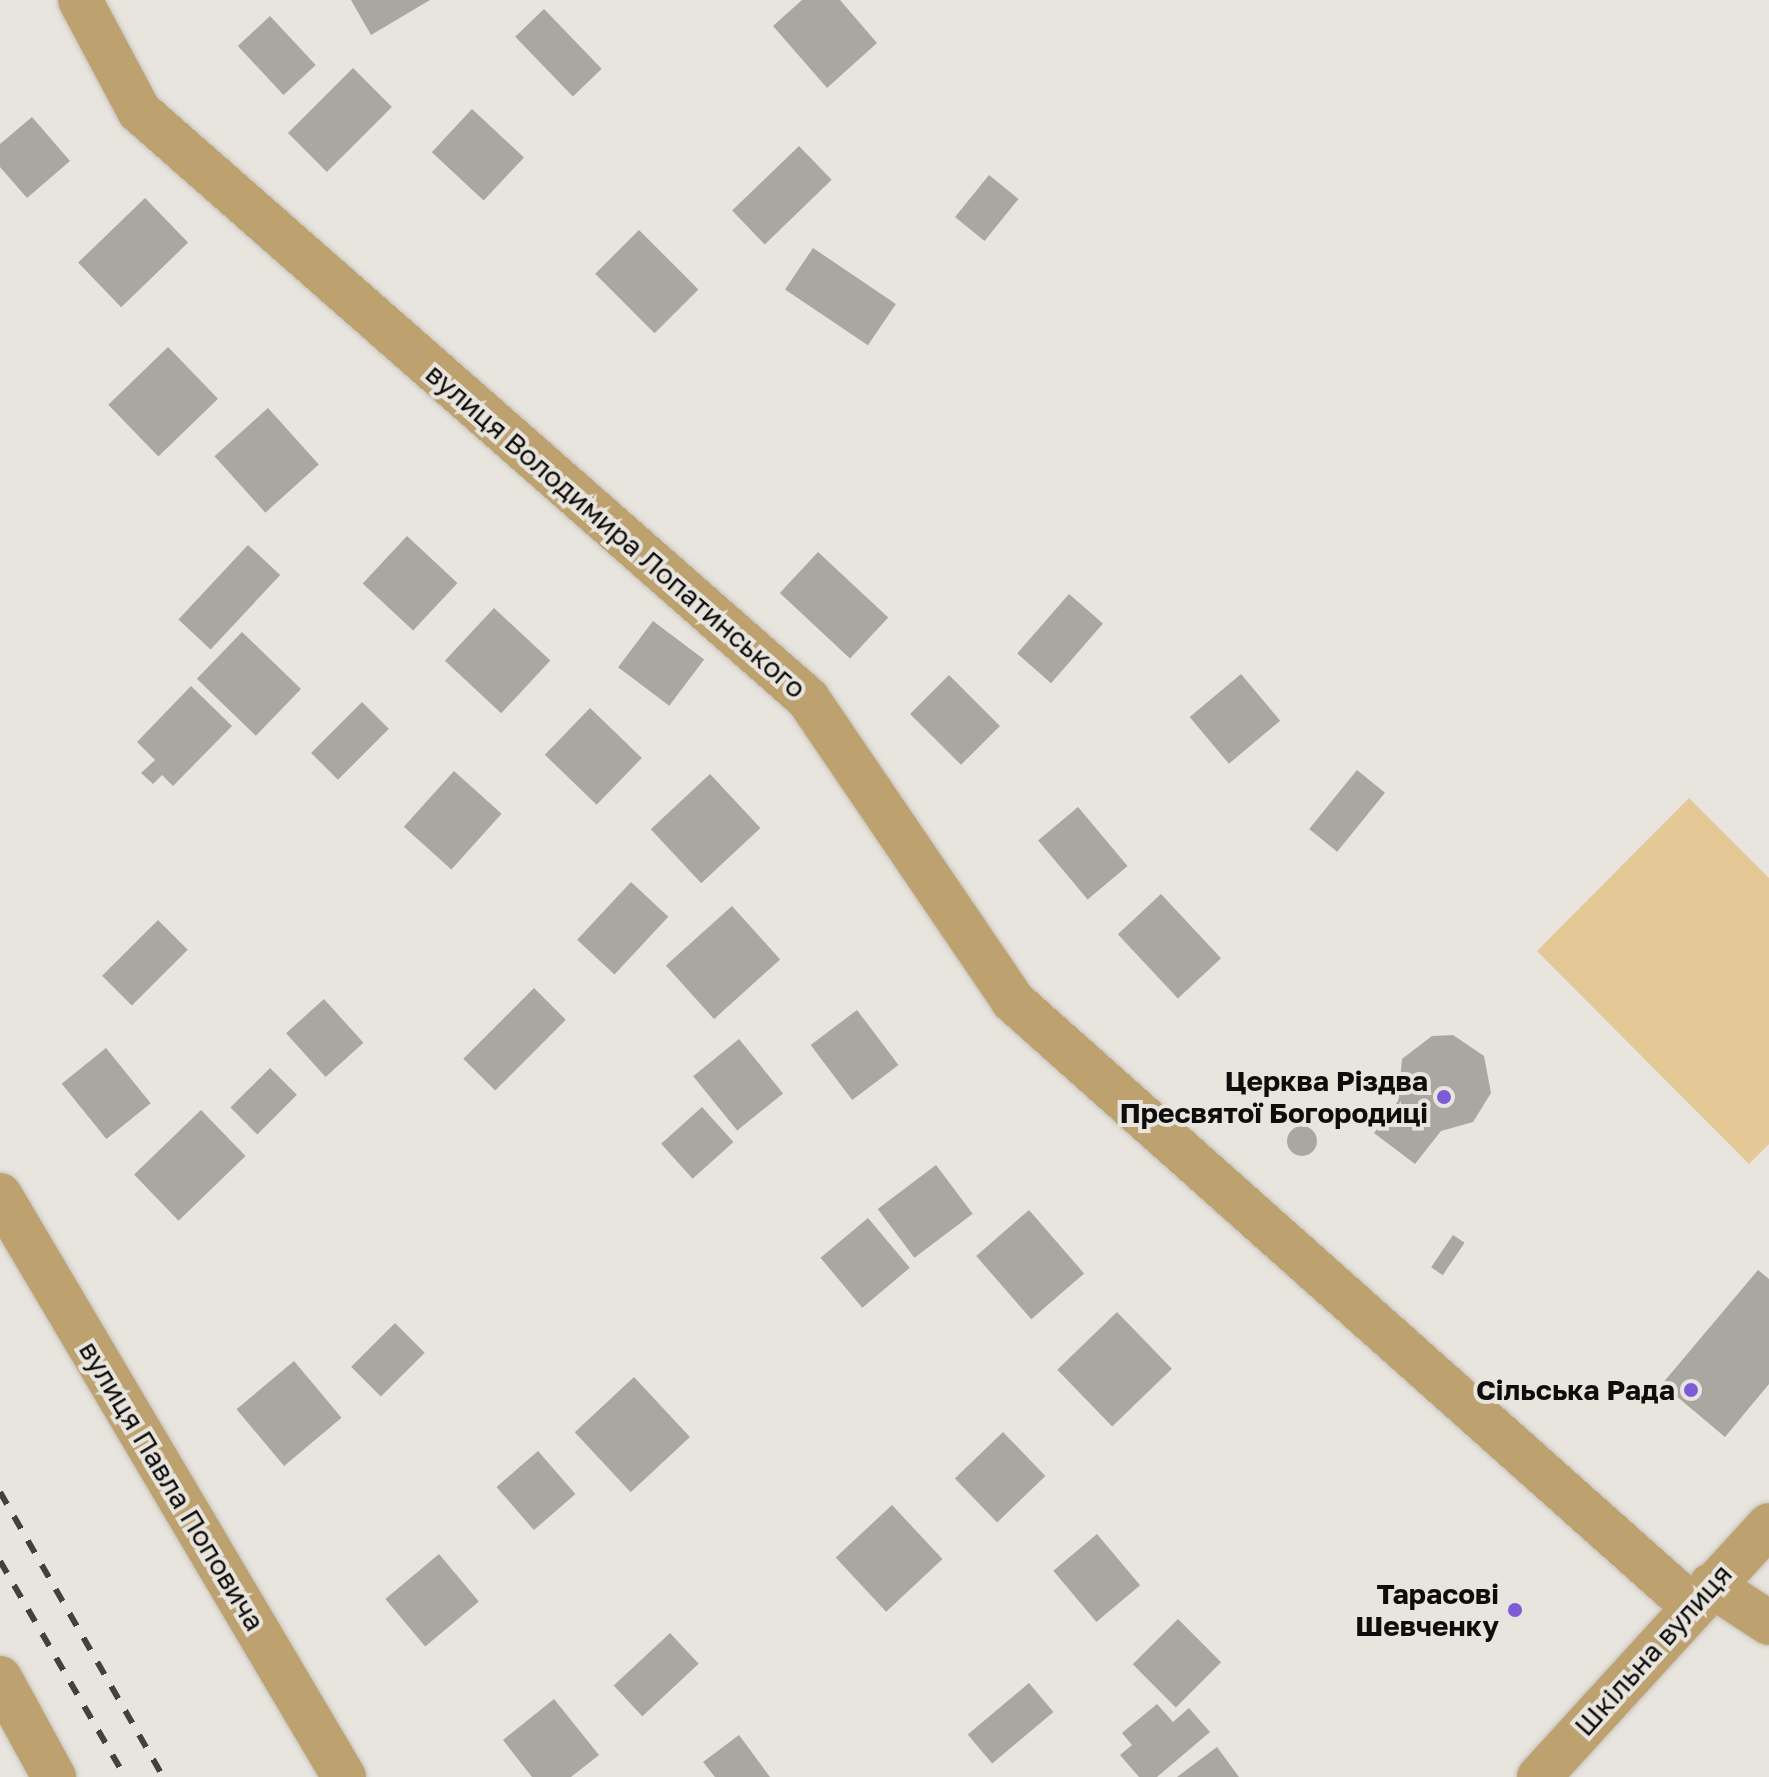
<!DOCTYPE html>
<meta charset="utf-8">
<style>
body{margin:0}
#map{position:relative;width:1769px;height:1777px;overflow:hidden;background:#e8e4de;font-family:"Golos Text",sans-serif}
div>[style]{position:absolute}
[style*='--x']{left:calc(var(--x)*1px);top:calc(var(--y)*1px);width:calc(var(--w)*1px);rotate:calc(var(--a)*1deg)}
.green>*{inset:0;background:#e4c895}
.building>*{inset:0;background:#aaa7a1;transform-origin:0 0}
.round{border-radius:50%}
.roads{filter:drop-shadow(0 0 2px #c5c2bc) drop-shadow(0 0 2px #c5c2bc)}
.minor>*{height:44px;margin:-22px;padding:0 22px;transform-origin:22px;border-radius:22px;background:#bda270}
.rail>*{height:6px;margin-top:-3px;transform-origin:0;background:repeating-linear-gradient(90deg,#43403e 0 14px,transparent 0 28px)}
.dots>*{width:22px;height:22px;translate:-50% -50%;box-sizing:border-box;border:4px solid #e8e4de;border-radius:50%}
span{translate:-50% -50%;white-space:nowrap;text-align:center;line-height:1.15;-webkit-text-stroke:8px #e8e4de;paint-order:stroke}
.street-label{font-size:28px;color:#0f0d0b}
.poi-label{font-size:28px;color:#0f0d0b;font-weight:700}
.right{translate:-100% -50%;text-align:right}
</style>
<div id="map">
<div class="green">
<div style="clip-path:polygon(1689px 798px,1769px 878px,1769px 1144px,1749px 1164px,1537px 951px)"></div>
</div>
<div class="building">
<div style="clip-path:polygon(351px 0,430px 0,371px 35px)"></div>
<div style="clip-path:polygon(802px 0,840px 0,877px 43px,827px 88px,773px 26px)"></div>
<div style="left:544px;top:9px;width:83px;height:40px;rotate:46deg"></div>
<div style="left:270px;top:16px;width:67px;height:44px;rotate:47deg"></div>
<div style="left:353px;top:68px;width:55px;height:92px;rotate:45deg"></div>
<div style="left:472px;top:109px;width:71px;height:59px;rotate:43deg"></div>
<div style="clip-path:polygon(32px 117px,70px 161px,27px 198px,0 167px,0 144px)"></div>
<div style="left:799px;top:146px;width:47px;height:93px;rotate:46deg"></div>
<div style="left:989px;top:175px;width:38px;height:54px;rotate:39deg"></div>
<div style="left:145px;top:198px;width:62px;height:93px;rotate:46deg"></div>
<div style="left:639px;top:230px;width:84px;height:62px;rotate:45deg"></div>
<div style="left:813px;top:248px;width:100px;height:50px;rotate:34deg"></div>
<div style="left:168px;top:347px;width:72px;height:83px;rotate:46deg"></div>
<div style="left:268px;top:408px;width:76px;height:72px;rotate:48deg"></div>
<div style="left:407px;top:536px;width:69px;height:65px;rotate:43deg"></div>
<div style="left:248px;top:545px;width:44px;height:102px;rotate:43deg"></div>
<div style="left:818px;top:552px;width:96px;height:56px;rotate:43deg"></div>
<div style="left:1069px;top:594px;width:45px;height:79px;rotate:41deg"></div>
<div style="left:494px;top:608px;width:77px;height:72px;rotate:43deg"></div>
<div style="left:653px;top:621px;width:64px;height:58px;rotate:37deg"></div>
<div style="left:242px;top:632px;width:82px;height:65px;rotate:44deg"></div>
<div style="left:1241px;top:674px;width:61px;height:67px;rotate:50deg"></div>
<div style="left:949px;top:675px;width:72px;height:55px;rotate:45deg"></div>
<div style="clip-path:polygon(191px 686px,232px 726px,173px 786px,162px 775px,153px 784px,141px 773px,155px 760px,137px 742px)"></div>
<div style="left:362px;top:702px;width:38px;height:72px;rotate:45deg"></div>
<div style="left:590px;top:708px;width:72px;height:65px;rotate:44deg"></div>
<div style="left:1357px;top:770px;width:36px;height:76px;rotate:39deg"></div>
<div style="left:454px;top:771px;width:64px;height:75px;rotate:42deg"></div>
<div style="left:710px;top:774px;width:74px;height:81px;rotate:47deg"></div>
<div style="left:1078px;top:807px;width:77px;height:52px;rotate:50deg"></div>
<div style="left:631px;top:882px;width:51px;height:79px;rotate:43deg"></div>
<div style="left:1161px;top:894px;width:88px;height:59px;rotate:47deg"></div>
<div style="left:732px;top:906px;width:72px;height:89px;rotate:48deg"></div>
<div style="left:158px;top:920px;width:42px;height:79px;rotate:45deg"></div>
<div style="left:534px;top:988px;width:45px;height:100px;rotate:45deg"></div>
<div style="left:324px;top:999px;width:59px;height:51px;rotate:48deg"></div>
<div style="left:857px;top:1010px;width:69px;height:58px;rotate:53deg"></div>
<div style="clip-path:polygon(1453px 1035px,1484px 1056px,1491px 1093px,1473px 1122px,1441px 1131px,1415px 1164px,1374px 1133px,1398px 1101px,1402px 1059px,1432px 1036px)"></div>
<div style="left:739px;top:1039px;width:70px;height:59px;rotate:51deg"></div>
<div style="left:106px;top:1048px;width:71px;height:57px;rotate:51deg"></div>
<div style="left:270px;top:1068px;width:38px;height:56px;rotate:45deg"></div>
<div style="left:702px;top:1107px;width:47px;height:55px;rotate:48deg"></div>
<div style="left:201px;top:1110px;width:64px;height:93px;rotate:46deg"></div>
<div class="round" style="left:1287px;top:1126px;width:30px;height:30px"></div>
<div style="left:936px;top:1165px;width:61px;height:73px;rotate:53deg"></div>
<div style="left:1029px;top:1210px;width:84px;height:70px;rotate:49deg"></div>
<div style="left:868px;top:1218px;width:65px;height:62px;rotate:50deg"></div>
<div style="left:1453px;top:1235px;width:14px;height:39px;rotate:34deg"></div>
<div style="clip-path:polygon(1758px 1270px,1769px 1279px,1769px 1384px,1725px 1437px,1662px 1384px)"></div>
<div style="left:1117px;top:1312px;width:79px;height:83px;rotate:46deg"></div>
<div style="left:395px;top:1323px;width:42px;height:62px;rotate:45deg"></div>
<div style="left:294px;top:1361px;width:74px;height:75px;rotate:50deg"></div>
<div style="left:634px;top:1377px;width:82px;height:81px;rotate:47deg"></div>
<div style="left:1003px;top:1432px;width:61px;height:67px;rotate:46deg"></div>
<div style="left:538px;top:1451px;width:57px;height:55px;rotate:49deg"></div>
<div style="left:892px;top:1505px;width:74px;height:77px;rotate:47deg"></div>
<div style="left:1097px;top:1534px;width:67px;height:57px;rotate:50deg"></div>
<div style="left:439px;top:1554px;width:62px;height:70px;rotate:50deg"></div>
<div style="left:1178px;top:1619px;width:61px;height:64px;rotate:45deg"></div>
<div style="left:670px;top:1633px;width:42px;height:77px;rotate:47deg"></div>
<div style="left:1029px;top:1683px;width:38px;height:80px;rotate:50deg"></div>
<div style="clip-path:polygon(554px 1699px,599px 1755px,571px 1777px,532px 1777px,503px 1740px)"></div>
<div style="clip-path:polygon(1157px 1704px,1173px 1722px,1189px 1708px,1210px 1732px,1157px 1777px,1139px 1777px,1120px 1755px,1132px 1745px,1122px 1733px)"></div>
<div style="clip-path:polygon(739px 1735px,770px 1777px,715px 1777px,703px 1762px)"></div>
<div style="clip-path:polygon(1217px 1747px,1239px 1777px,1177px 1777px)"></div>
</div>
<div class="roads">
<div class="minor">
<div style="--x:80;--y:0;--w:126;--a:62"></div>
<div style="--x:139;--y:111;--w:891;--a:41.31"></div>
<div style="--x:808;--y:699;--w:365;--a:55.8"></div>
<div style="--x:1013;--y:1001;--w:909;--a:41.7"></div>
<div style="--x:0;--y:1195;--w:676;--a:59.41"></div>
<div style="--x:1711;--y:1585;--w:69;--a:33.2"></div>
<div style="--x:0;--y:1678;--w:113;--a:61.4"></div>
<div style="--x:1539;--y:1777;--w:341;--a:-47.6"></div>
</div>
</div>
<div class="rail">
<div style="--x:0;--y:1492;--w:328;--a:60.2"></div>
<div style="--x:0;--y:1561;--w:250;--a:59.9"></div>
</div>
<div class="dots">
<div style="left:1444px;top:1097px;background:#7e5cd6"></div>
<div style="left:1691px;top:1390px;background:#7e5cd6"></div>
<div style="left:1515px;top:1610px;background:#7e5cd6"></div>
</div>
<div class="street-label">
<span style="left:616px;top:531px;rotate:41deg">вулиця Володимира Лопатинського</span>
<span style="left:172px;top:1486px;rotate:59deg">вулиця Павла Поповича</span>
<span style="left:1653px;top:1650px;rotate:-48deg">Шкільна вулиця</span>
</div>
<div class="poi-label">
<span class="right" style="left:1428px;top:1097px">Церква Різдва<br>Пресвятої Богородиці</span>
<span class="right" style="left:1675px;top:1390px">Сільська Рада</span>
<span class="right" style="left:1499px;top:1610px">Тарасові<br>Шевченку</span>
</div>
</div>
